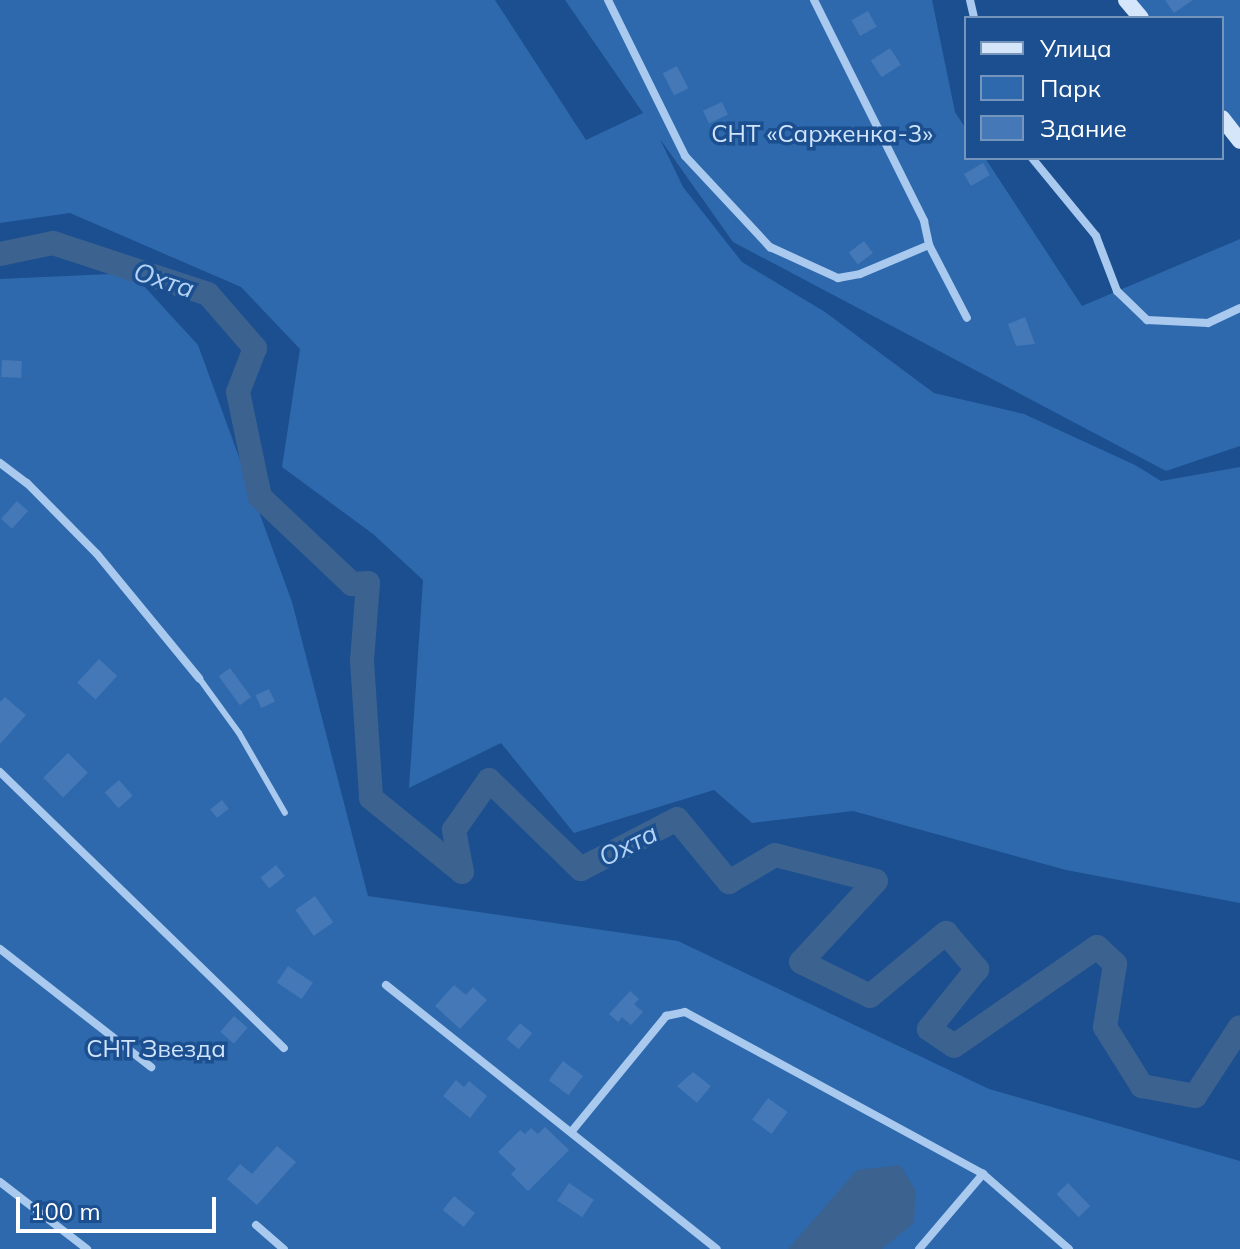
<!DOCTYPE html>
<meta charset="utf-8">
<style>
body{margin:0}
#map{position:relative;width:1240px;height:1249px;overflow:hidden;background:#1b4f8f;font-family:Mulish,sans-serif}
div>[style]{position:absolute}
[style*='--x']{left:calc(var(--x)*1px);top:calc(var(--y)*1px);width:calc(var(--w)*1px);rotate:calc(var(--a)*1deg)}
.green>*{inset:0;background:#2e69ad}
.water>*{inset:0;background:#3c6290}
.river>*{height:24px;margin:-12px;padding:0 12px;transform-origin:12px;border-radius:12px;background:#3c6290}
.building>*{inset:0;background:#4478b7;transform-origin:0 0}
.service>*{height:6px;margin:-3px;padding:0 3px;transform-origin:3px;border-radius:3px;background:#a9c9ee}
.minor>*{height:8px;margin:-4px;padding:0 4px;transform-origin:4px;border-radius:4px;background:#a9c9ee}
.secondary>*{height:16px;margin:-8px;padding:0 8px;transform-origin:8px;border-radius:8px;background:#d6e6fa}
span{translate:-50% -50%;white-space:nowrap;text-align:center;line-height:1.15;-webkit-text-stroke:7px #1b4f8f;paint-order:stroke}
.park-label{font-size:24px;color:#cfe3fa}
.water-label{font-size:26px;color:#b5d3f5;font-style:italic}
.legend{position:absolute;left:964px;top:16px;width:260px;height:144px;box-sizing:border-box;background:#1b4f8f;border:2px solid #7695bc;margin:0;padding:10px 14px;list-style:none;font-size:24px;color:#fff}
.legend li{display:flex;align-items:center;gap:16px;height:40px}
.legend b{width:40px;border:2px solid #7695bc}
.scale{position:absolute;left:16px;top:1197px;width:200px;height:36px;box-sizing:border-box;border:4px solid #fff;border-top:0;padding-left:10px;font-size:24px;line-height:28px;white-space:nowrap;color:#fff;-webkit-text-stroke:6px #1b4f8f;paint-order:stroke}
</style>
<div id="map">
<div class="green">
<div style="clip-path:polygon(0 0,495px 0,586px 140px,643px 113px,565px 0,932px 0,955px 112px,966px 129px,966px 158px,985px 158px,1082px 306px,1240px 239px,1240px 446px,1166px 471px,733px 242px,660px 139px,683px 187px,742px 262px,825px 312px,934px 393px,1024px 414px,1135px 465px,1161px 481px,1240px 467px,1240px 903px,1066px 870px,853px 811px,752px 823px,714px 790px,574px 833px,501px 743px,409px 788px,423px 580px,373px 534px,282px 467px,300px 349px,241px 287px,70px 213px,0 223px)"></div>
<div style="clip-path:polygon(1135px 0,1240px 0,1240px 128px,1222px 107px,1222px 18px,1149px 18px)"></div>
<div style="clip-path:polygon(132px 273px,198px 345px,292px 602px,368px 896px,678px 941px,989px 1089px,1240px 1161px,1240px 1249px,0 1249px,0 279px)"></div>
</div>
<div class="water">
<div style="clip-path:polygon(900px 1165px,916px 1191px,914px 1223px,882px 1249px,788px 1249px,857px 1170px)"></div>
</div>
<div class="river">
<div style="--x:0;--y:254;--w:54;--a:-11.7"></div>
<div style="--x:53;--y:243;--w:163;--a:18.2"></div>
<div style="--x:208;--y:294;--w:72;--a:49"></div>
<div style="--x:255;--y:348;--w:47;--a:111.1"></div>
<div style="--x:238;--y:392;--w:107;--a:78.2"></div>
<div style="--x:260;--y:497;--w:127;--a:43.4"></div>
<div style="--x:352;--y:584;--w:16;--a:-4"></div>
<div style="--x:368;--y:583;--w:78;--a:94.4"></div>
<div style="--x:362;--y:661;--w:137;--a:86.2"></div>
<div style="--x:371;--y:798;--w:117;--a:39.1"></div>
<div style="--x:462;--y:872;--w:43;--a:-100.8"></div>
<div style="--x:454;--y:830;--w:61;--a:-55"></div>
<div style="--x:489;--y:780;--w:128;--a:44.1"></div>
<div style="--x:581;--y:869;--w:108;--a:-27.5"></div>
<div style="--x:677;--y:819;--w:82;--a:50.5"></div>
<div style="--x:729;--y:882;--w:53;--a:-30.4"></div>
<div style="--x:775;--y:855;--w:104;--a:14.4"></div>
<div style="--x:876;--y:881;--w:110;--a:132.8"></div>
<div style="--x:801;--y:962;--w:77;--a:26.2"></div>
<div style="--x:870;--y:996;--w:99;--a:-39.7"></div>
<div style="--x:946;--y:933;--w:48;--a:49.3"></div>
<div style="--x:977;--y:969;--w:77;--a:128.7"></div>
<div style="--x:929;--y:1029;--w:30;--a:34"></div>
<div style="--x:954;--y:1046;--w:174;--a:-34.7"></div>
<div style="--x:1097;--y:947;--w:25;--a:43"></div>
<div style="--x:1115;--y:964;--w:64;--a:99"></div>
<div style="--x:1105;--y:1027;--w:70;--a:57.9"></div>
<div style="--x:1142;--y:1086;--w:54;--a:10.7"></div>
<div style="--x:1195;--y:1096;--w:82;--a:-56.9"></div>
</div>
<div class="building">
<div style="clip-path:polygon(1165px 0,1193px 0,1174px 13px)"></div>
<div style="left:868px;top:11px;width:18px;height:19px;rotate:61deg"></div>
<div style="left:890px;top:48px;width:20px;height:23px;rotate:57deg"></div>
<div style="left:677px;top:66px;width:25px;height:16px;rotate:63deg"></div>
<div style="left:722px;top:102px;width:14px;height:21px;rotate:65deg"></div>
<div style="left:983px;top:163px;width:14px;height:22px;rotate:60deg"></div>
<div style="left:864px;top:241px;width:15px;height:19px;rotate:53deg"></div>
<div style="clip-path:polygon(1025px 317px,1035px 344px,1016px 346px,1008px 324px)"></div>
<div style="left:2px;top:360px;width:20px;height:17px;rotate:3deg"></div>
<div style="left:17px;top:501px;width:15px;height:24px;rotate:42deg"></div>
<div style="left:99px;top:659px;width:25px;height:32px;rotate:43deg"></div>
<div style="left:230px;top:668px;width:36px;height:14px;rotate:54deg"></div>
<div style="left:269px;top:689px;width:14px;height:15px;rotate:65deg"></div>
<div style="clip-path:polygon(5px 697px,26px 715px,0 744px,0 702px)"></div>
<div style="left:68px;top:753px;width:28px;height:35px;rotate:45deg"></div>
<div style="left:119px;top:780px;width:21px;height:19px;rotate:49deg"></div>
<div style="left:222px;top:800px;width:11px;height:15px;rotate:52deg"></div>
<div style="left:276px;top:865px;width:14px;height:20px;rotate:51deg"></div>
<div style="left:315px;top:896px;width:32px;height:24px;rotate:55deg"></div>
<div style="left:288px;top:966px;width:30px;height:20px;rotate:34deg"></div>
<div style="clip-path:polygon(454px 985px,466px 995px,473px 987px,487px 1000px,460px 1029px,435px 1006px)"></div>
<div style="clip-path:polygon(630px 991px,639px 999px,634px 1004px,643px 1012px,631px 1025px,622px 1017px,618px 1022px,609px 1014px)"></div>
<div style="left:234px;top:1016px;width:18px;height:21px;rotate:41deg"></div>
<div style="left:520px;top:1023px;width:16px;height:21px;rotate:40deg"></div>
<div style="left:563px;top:1061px;width:25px;height:24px;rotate:37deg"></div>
<div style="clip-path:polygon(693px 1072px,711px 1086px,697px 1103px,677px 1086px)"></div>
<div style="clip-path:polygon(456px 1080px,464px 1087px,469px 1081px,487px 1096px,470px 1118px,443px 1096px)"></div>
<div style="left:768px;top:1098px;width:24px;height:27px;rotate:36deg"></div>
<div style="clip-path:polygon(545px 1127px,569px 1150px,528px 1191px,511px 1174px,516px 1169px,498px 1152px,520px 1130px,525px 1134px,531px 1128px,538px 1134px)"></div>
<div style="clip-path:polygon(277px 1146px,296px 1162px,257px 1205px,227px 1179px,240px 1164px,252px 1174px)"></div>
<div style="left:569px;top:1183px;width:30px;height:21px;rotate:34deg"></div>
<div style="left:1068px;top:1183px;width:32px;height:16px;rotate:46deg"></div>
<div style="left:454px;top:1196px;width:27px;height:18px;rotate:39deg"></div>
</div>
<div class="service">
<div style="--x:199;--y:678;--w:68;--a:54"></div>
<div style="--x:239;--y:733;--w:92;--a:60.1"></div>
</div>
<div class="minor">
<div style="--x:608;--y:0;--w:174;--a:63.7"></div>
<div style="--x:685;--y:156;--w:125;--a:47"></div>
<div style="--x:770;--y:247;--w:75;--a:24.5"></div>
<div style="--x:838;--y:278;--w:22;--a:-10"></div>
<div style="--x:860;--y:274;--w:75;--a:-22.8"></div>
<div style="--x:814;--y:0;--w:247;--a:63.5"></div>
<div style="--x:924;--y:221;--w:25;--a:78"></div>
<div style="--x:929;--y:245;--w:82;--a:62.5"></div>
<div style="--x:970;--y:0;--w:18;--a:77"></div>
<div style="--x:1032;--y:158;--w:101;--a:50.6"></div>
<div style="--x:1096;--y:236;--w:59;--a:69.1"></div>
<div style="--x:1117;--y:291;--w:42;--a:44"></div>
<div style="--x:1147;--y:320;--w:61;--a:2.8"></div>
<div style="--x:1208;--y:323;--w:35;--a:-25"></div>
<div style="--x:0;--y:463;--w:34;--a:37"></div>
<div style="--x:27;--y:483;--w:100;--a:45.4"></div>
<div style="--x:97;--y:554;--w:161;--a:50.6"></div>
<div style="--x:0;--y:772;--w:396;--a:44.2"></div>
<div style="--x:0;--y:949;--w:192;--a:38"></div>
<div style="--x:386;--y:985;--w:423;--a:38.6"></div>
<div style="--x:572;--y:1131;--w:149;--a:-50.7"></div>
<div style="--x:666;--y:1016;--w:19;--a:-12"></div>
<div style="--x:685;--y:1012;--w:339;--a:28.5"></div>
<div style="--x:983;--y:1174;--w:114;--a:41.1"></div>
<div style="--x:0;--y:1182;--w:110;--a:37.6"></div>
<div style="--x:256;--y:1225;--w:37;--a:41"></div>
<div style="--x:919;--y:1249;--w:99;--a:-49.5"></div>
</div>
<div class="secondary">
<div style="--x:1126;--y:0;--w:23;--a:50"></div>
<div style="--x:1222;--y:118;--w:29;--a:52"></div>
</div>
<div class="park-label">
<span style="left:822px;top:134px">СНТ «Сарженка-3»</span>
<span style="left:156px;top:1049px">СНТ Звезда</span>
</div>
<div class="water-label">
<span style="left:164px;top:280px;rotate:18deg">Охта</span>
<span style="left:628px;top:845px;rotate:-27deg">Охта</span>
</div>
<ul class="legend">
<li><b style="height:10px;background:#d6e6fa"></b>Улица</li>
<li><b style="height:22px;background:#2e69ad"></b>Парк</li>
<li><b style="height:22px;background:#4478b7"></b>Здание</li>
</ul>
<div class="scale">100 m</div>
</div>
